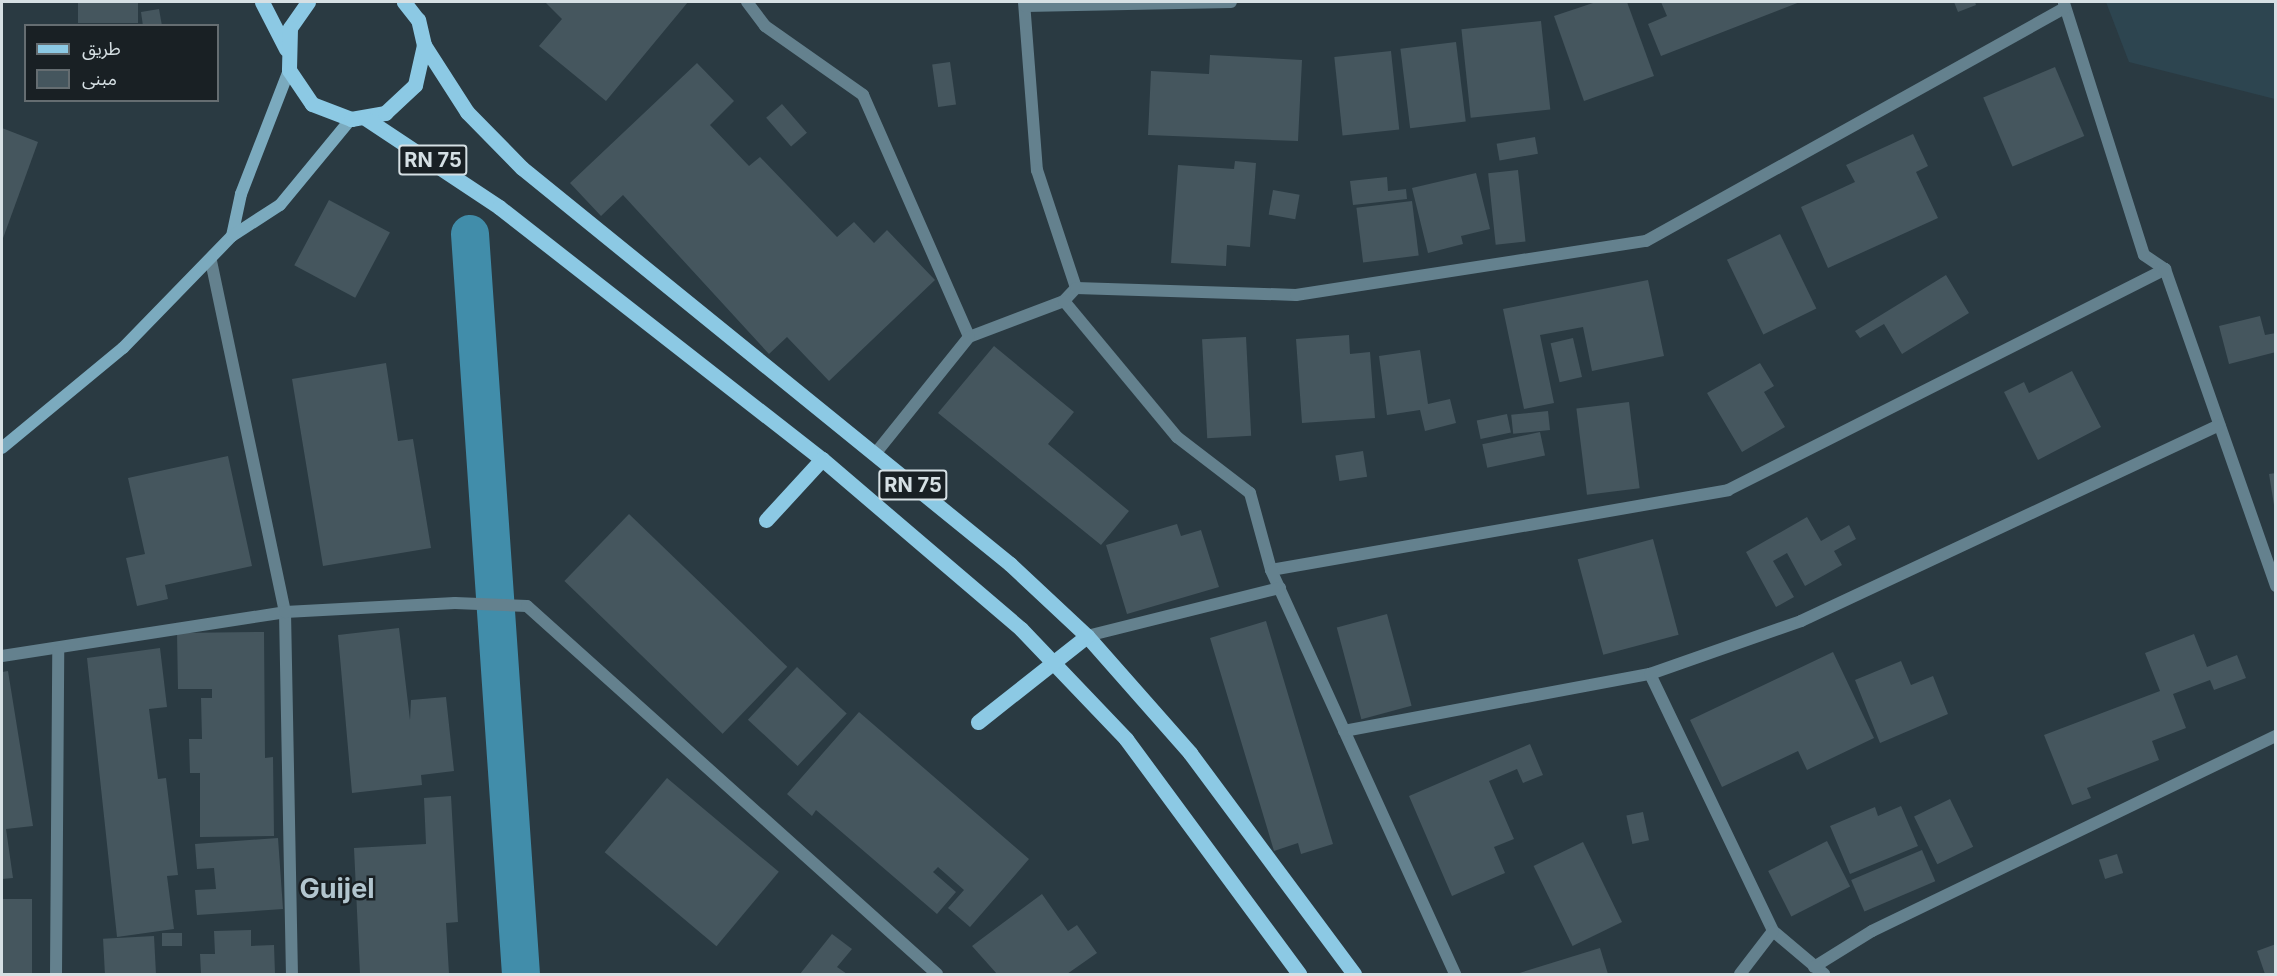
<!DOCTYPE html>
<meta charset="utf-8">
<style>
body{margin:0}
#map{position:relative;width:2277px;height:976px;overflow:hidden;background:#2a3a42;font-family:Inter,"Noto Sans Arabic",sans-serif}
div>[style]{position:absolute}
[style*='--x']{left:calc(var(--x)*1px);top:calc(var(--y)*1px);width:calc(var(--w)*1px);rotate:calc(var(--a)*1deg)}
.built>*{inset:0;background:#2d4550}
.canal>*{height:38px;margin:-19px;padding:0 19px;transform-origin:19px;border-radius:19px;background:#418daa}
.building>*{inset:0;background:#45565e;transform-origin:0 0}
.minor>*{height:12px;margin:-6px;padding:0 6px;transform-origin:6px;border-radius:6px;background:#64818e}
.secondary>*{height:12px;margin:-6px;padding:0 6px;transform-origin:6px;border-radius:6px;background:#7baabe}
.primary>*{height:15px;margin:-7.5px;padding:0 7.5px;transform-origin:7.5px;border-radius:7.5px;background:#8cc9e4}
span{translate:-50% -50%;white-space:nowrap;text-align:center;line-height:1.15;-webkit-text-stroke:5px #192024;paint-order:stroke}
.shield-label span{padding:2px 4px;background:#192024;border:2px solid;border-radius:4px;-webkit-text-stroke-width:0}
.shield-label{font-size:20px;color:#d6e0e4;font-weight:700}
.district-label{font-size:27px;color:#b2c5ce;font-weight:700}
.frame{position:absolute;inset:0;border:3px solid #d6e0e4;pointer-events:none}
.legend{position:absolute;left:24px;top:24px;width:195px;height:78px;box-sizing:border-box;background:#192024;border:2px solid #656d71;margin:0;padding:8px 10px;list-style:none;font-size:18px;color:#d6e0e4}
.legend li{display:flex;align-items:center;gap:12px;height:30px}
.legend b{width:30px;border:2px solid #656d71}
</style>
<div id="map">
<div class="built">
<div style="clip-path:polygon(2106px 2px,2275px 2px,2275px 99px,2129px 62px)"></div>
</div>
<div class="canal">
<div style="--x:470;--y:234;--w:742;--a:86.06"></div>
</div>
<div class="building">
<div style="left:78px;top:2px;width:60px;height:21px"></div>
<div style="clip-path:polygon(545px 2px,688px 2px,606px 101px,539px 46px,562px 19px)"></div>
<div style="clip-path:polygon(1596px 2px,1627px 2px,1654px 76px,1584px 101px,1554px 16px)"></div>
<div style="clip-path:polygon(1661px 2px,1800px 2px,1661px 56px,1648px 24px,1667px 16px)"></div>
<div style="clip-path:polygon(1954px 2px,1975px 2px,1976px 5px,1958px 12px)"></div>
<div style="clip-path:polygon(159px 9px,162px 26px,143px 26px,141px 12px)"></div>
<div style="left:1541px;top:21px;width:89px;height:80px;rotate:84deg"></div>
<div style="left:1456px;top:42px;width:80px;height:56px;rotate:83deg"></div>
<div style="left:1391px;top:51px;width:79px;height:57px;rotate:84deg"></div>
<div style="clip-path:polygon(1210px 55px,1302px 60px,1298px 141px,1148px 135px,1151px 71px,1209px 74px)"></div>
<div style="left:950px;top:62px;width:43px;height:18px;rotate:82deg"></div>
<div style="clip-path:polygon(697px 63px,734px 101px,710px 125px,749px 166px,760px 157px,837px 237px,854px 222px,874px 243px,887px 230px,935px 280px,829px 381px,787px 337px,769px 354px,623px 195px,601px 216px,570px 183px)"></div>
<div style="left:2055px;top:67px;width:75px;height:78px;rotate:67deg"></div>
<div style="left:782px;top:104px;width:38px;height:21px;rotate:49deg"></div>
<div style="clip-path:polygon(2px 128px,38px 142px,2px 241px)"></div>
<div style="clip-path:polygon(1913px 134px,1928px 166px,1916px 172px,1938px 218px,1828px 268px,1801px 207px,1855px 182px,1846px 165px)"></div>
<div style="left:1535px;top:137px;width:17px;height:39px;rotate:80deg"></div>
<div style="clip-path:polygon(1235px 161px,1256px 163px,1250px 247px,1227px 245px,1226px 266px,1171px 263px,1178px 165px,1234px 169px)"></div>
<div style="left:1518px;top:170px;width:72px;height:30px;rotate:84deg"></div>
<div style="clip-path:polygon(1476px 173px,1490px 229px,1461px 236px,1463px 244px,1428px 253px,1412px 188px)"></div>
<div style="clip-path:polygon(1387px 177px,1388px 191px,1406px 189px,1407px 199px,1353px 205px,1350px 181px)"></div>
<div style="left:1273px;top:190px;width:27px;height:25px;rotate:10deg"></div>
<div style="left:329px;top:200px;width:69px;height:74px;rotate:28deg"></div>
<div style="left:1412px;top:201px;width:55px;height:56px;rotate:83deg"></div>
<div style="left:1780px;top:234px;width:83px;height:59px;rotate:64deg"></div>
<div style="clip-path:polygon(1946px 275px,1969px 313px,1902px 354px,1884px 324px,1860px 338px,1855px 331px)"></div>
<div style="clip-path:polygon(1648px 280px,1664px 356px,1592px 371px,1583px 327px,1540px 335px,1554px 403px,1524px 409px,1503px 309px)"></div>
<div style="clip-path:polygon(2260px 316px,2265px 335px,2276px 333px,2276px 352px,2229px 364px,2219px 326px)"></div>
<div style="clip-path:polygon(1349px 335px,1350px 354px,1370px 352px,1375px 418px,1302px 423px,1296px 339px)"></div>
<div style="left:1246px;top:337px;width:99px;height:44px;rotate:87deg"></div>
<div style="left:1573px;top:338px;width:40px;height:23px;rotate:77deg"></div>
<div style="clip-path:polygon(994px 346px,1074px 412px,1048px 444px,1129px 511px,1101px 545px,938px 413px)"></div>
<div style="clip-path:polygon(1420px 350px,1428px 404px,1450px 399px,1456px 423px,1425px 431px,1420px 410px,1387px 415px,1379px 356px)"></div>
<div style="clip-path:polygon(386px 363px,398px 441px,413px 439px,431px 548px,323px 566px,292px 379px)"></div>
<div style="clip-path:polygon(1760px 363px,1774px 386px,1764px 392px,1785px 427px,1742px 452px,1707px 393px)"></div>
<div style="clip-path:polygon(2072px 371px,2101px 427px,2038px 460px,2004px 392px,2024px 382px,2029px 393px)"></div>
<div style="left:1629px;top:402px;width:87px;height:53px;rotate:83deg"></div>
<div style="left:1548px;top:411px;width:19px;height:37px;rotate:84deg"></div>
<div style="left:1507px;top:414px;width:19px;height:31px;rotate:78deg"></div>
<div style="left:1540px;top:432px;width:24px;height:59px;rotate:78deg"></div>
<div style="left:1363px;top:451px;width:26px;height:28px;rotate:81deg"></div>
<div style="clip-path:polygon(228px 456px,252px 566px,165px 585px,168px 599px,137px 606px,126px 558px,145px 554px,128px 478px)"></div>
<div style="clip-path:polygon(2276px 473px,2276px 505px,2274px 505px,2269px 474px)"></div>
<div style="left:629px;top:514px;width:220px;height:93px;rotate:44deg"></div>
<div style="clip-path:polygon(1807px 517px,1821px 541px,1849px 525px,1856px 539px,1834px 551px,1842px 565px,1805px 586px,1787px 553px,1773px 561px,1794px 597px,1776px 607px,1746px 552px)"></div>
<div style="clip-path:polygon(1177px 524px,1181px 536px,1201px 530px,1219px 587px,1127px 614px,1106px 545px)"></div>
<div style="left:1653px;top:539px;width:99px;height:78px;rotate:75deg"></div>
<div style="left:1387px;top:614px;width:95px;height:52px;rotate:75deg"></div>
<div style="clip-path:polygon(1266px 621px,1333px 844px,1301px 854px,1298px 843px,1274px 851px,1210px 638px)"></div>
<div style="clip-path:polygon(399px 628px,410px 720px,411px 700px,446px 697px,454px 771px,421px 775px,422px 785px,352px 793px,338px 635px)"></div>
<div style="clip-path:polygon(264px 632px,265px 758px,273px 757px,274px 836px,200px 837px,200px 773px,190px 773px,189px 739px,202px 739px,201px 698px,212px 698px,212px 689px,178px 689px,177px 633px)"></div>
<div style="clip-path:polygon(2194px 634px,2207px 667px,2237px 655px,2246px 678px,2214px 690px,2210px 680px,2173px 694px,2186px 728px,2152px 741px,2159px 760px,2087px 788px,2091px 798px,2072px 805px,2044px 735px,2160px 691px,2145px 653px)"></div>
<div style="clip-path:polygon(160px 648px,167px 707px,149px 709px,158px 779px,166px 778px,178px 875px,167px 876px,174px 929px,117px 937px,87px 658px)"></div>
<div style="clip-path:polygon(1833px 652px,1874px 738px,1807px 770px,1798px 751px,1722px 787px,1690px 720px)"></div>
<div style="clip-path:polygon(1901px 661px,1911px 685px,1933px 676px,1948px 714px,1880px 743px,1855px 680px)"></div>
<div style="left:797px;top:667px;width:68px;height:72px;rotate:43deg"></div>
<div style="clip-path:polygon(8px 671px,33px 826px,6px 829px,13px 878px,2px 879px,2px 672px)"></div>
<div style="clip-path:polygon(859px 712px,1029px 859px,970px 927px,948px 908px,964px 890px,938px 867px,933px 872px,956px 892px,937px 914px,816px 810px,812px 816px,787px 794px)"></div>
<div style="clip-path:polygon(1530px 744px,1543px 775px,1523px 783px,1517px 769px,1489px 781px,1514px 839px,1494px 847px,1505px 873px,1452px 896px,1409px 796px)"></div>
<div style="left:667px;top:778px;width:146px;height:97px;rotate:40deg"></div>
<div style="clip-path:polygon(451px 796px,458px 922px,446px 923px,449px 974px,360px 974px,354px 848px,426px 844px,424px 798px)"></div>
<div style="left:1950px;top:799px;width:53px;height:40px;rotate:64deg"></div>
<div style="clip-path:polygon(1901px 806px,1918px 846px,1850px 874px,1830px 826px,1875px 807px,1878px 816px)"></div>
<div style="left:1643px;top:812px;width:29px;height:17px;rotate:78deg"></div>
<div style="clip-path:polygon(278px 838px,283px 909px,197px 915px,195px 890px,216px 889px,214px 868px,197px 869px,195px 844px)"></div>
<div style="left:1827px;top:841px;width:51px;height:66px;rotate:63deg"></div>
<div style="left:1583px;top:842px;width:89px;height:55px;rotate:64deg"></div>
<div style="left:1922px;top:850px;width:34px;height:77px;rotate:67deg"></div>
<div style="left:2117px;top:854px;width:20px;height:19px;rotate:72deg"></div>
<div style="clip-path:polygon(1042px 894px,1068px 931px,1077px 925px,1097px 953px,1067px 974px,997px 974px,972px 946px)"></div>
<div style="left:2px;top:899px;width:30px;height:75px"></div>
<div style="clip-path:polygon(251px 930px,251px 946px,274px 945px,275px 974px,201px 974px,200px 954px,215px 954px,214px 931px)"></div>
<div style="left:162px;top:933px;width:20px;height:13px"></div>
<div style="clip-path:polygon(832px 934px,852px 949px,837px 967px,847px 974px,800px 974px)"></div>
<div style="left:154px;top:936px;width:38px;height:51px;rotate:87deg"></div>
<div style="clip-path:polygon(2276px 944px,2276px 974px,2265px 974px,2257px 951px)"></div>
<div style="clip-path:polygon(1600px 948px,1608px 974px,1516px 974px)"></div>
</div>
<div class="minor">
<div style="--x:747;--y:2;--w:30;--a:53"></div>
<div style="--x:765;--y:26;--w:120;--a:35.1"></div>
<div style="--x:863;--y:95;--w:264;--a:66.3"></div>
<div style="--x:969;--y:337;--w:102;--a:-20.8"></div>
<div style="--x:1024;--y:2;--w:169;--a:85.6"></div>
<div style="--x:1037;--y:170;--w:124;--a:71.7"></div>
<div style="--x:1076;--y:288;--w:18;--a:133"></div>
<div style="--x:1064;--y:301;--w:177;--a:50.3"></div>
<div style="--x:1177;--y:437;--w:92;--a:37.5"></div>
<div style="--x:1250;--y:493;--w:80;--a:74.7"></div>
<div style="--x:1271;--y:570;--w:464;--a:-9.9"></div>
<div style="--x:1728;--y:490;--w:490;--a:-26.8"></div>
<div style="--x:2064;--y:3;--w:264;--a:72.4"></div>
<div style="--x:2144;--y:255;--w:25;--a:34"></div>
<div style="--x:2165;--y:269;--w:336;--a:70.7"></div>
<div style="--x:1025;--y:6;--w:206;--a:-1.1"></div>
<div style="--x:211;--y:261;--w:359;--a:78.1"></div>
<div style="--x:285;--y:612;--w:362;--a:88.9"></div>
<div style="--x:1076;--y:288;--w:220;--a:1.8"></div>
<div style="--x:1296;--y:295;--w:354;--a:-8.8"></div>
<div style="--x:1646;--y:241;--w:479;--a:-29.1"></div>
<div style="--x:875;--y:454;--w:150;--a:-51.2"></div>
<div style="--x:1271;--y:570;--w:444;--a:65.5"></div>
<div style="--x:1087;--y:636;--w:199;--a:-14"></div>
<div style="--x:2;--y:656;--w:286;--a:-8.8"></div>
<div style="--x:285;--y:612;--w:170;--a:-3"></div>
<div style="--x:455;--y:603;--w:72;--a:2.4"></div>
<div style="--x:527;--y:606;--w:551;--a:41.91"></div>
<div style="--x:1650;--y:674;--w:285;--a:64.4"></div>
<div style="--x:1773;--y:931;--w:67;--a:40.1"></div>
<div style="--x:1344;--y:731;--w:311;--a:-10.6"></div>
<div style="--x:1650;--y:674;--w:160;--a:-19.3"></div>
<div style="--x:1801;--y:621;--w:462;--a:-25.1"></div>
<div style="--x:1814;--y:967;--w:68;--a:-31.8"></div>
<div style="--x:1872;--y:931;--w:449;--a:-25.8"></div>
<div style="--x:56;--y:974;--w:323;--a:-89.6"></div>
<div style="--x:1740;--y:974;--w:54;--a:-52.5"></div>
</div>
<div class="secondary">
<div style="--x:232;--y:236;--w:43;--a:-77.9"></div>
<div style="--x:241;--y:194;--w:133;--a:-68.8"></div>
<div style="--x:2;--y:448;--w:157;--a:-39.6"></div>
<div style="--x:123;--y:348;--w:156;--a:-45.8"></div>
<div style="--x:232;--y:236;--w:57;--a:-32.9"></div>
<div style="--x:280;--y:205;--w:112;--a:-50.5"></div>
</div>
<div class="primary">
<div style="--x:262;--y:2;--w:53;--a:62.9"></div>
<div style="--x:308;--y:2;--w:32;--a:125"></div>
<div style="--x:290;--y:28;--w:42;--a:91.4"></div>
<div style="--x:289;--y:70;--w:41;--a:55.9"></div>
<div style="--x:312;--y:104;--w:42;--a:21"></div>
<div style="--x:351;--y:119;--w:35;--a:-10"></div>
<div style="--x:385;--y:113;--w:41;--a:-43"></div>
<div style="--x:415;--y:85;--w:41;--a:-77.3"></div>
<div style="--x:424;--y:45;--w:26;--a:-103"></div>
<div style="--x:418;--y:20;--w:23;--a:-128"></div>
<div style="--x:424;--y:45;--w:80;--a:57.3"></div>
<div style="--x:467;--y:112;--w:78;--a:45.5"></div>
<div style="--x:522;--y:168;--w:628;--a:39.06"></div>
<div style="--x:1010;--y:564;--w:105;--a:43.1"></div>
<div style="--x:1087;--y:636;--w:156;--a:48.6"></div>
<div style="--x:1190;--y:753;--w:275;--a:53.4"></div>
<div style="--x:365;--y:118;--w:161;--a:33.6"></div>
<div style="--x:499;--y:207;--w:410;--a:38"></div>
<div style="--x:822;--y:459;--w:262;--a:40.5"></div>
<div style="--x:1021;--y:629;--w:152;--a:46.3"></div>
<div style="--x:1126;--y:739;--w:292;--a:53.6"></div>
<div style="--x:766;--y:520;--w:83;--a:-47.4"></div>
<div style="--x:978;--y:722;--w:139;--a:-38.3"></div>
</div>
<div class="shield-label">
<span style="left:433px;top:160px">RN 75</span>
<span style="left:913px;top:485px">RN 75</span>
</div>
<div class="district-label">
<span style="left:337px;top:889px">Guijel</span>
</div>
<div class="frame"></div>
<ul class="legend">
<li><b style="height:8px;background:#8cc9e4"></b>طريق</li>
<li><b style="height:16px;background:#45565e"></b>مبنى</li>
</ul>
</div>
